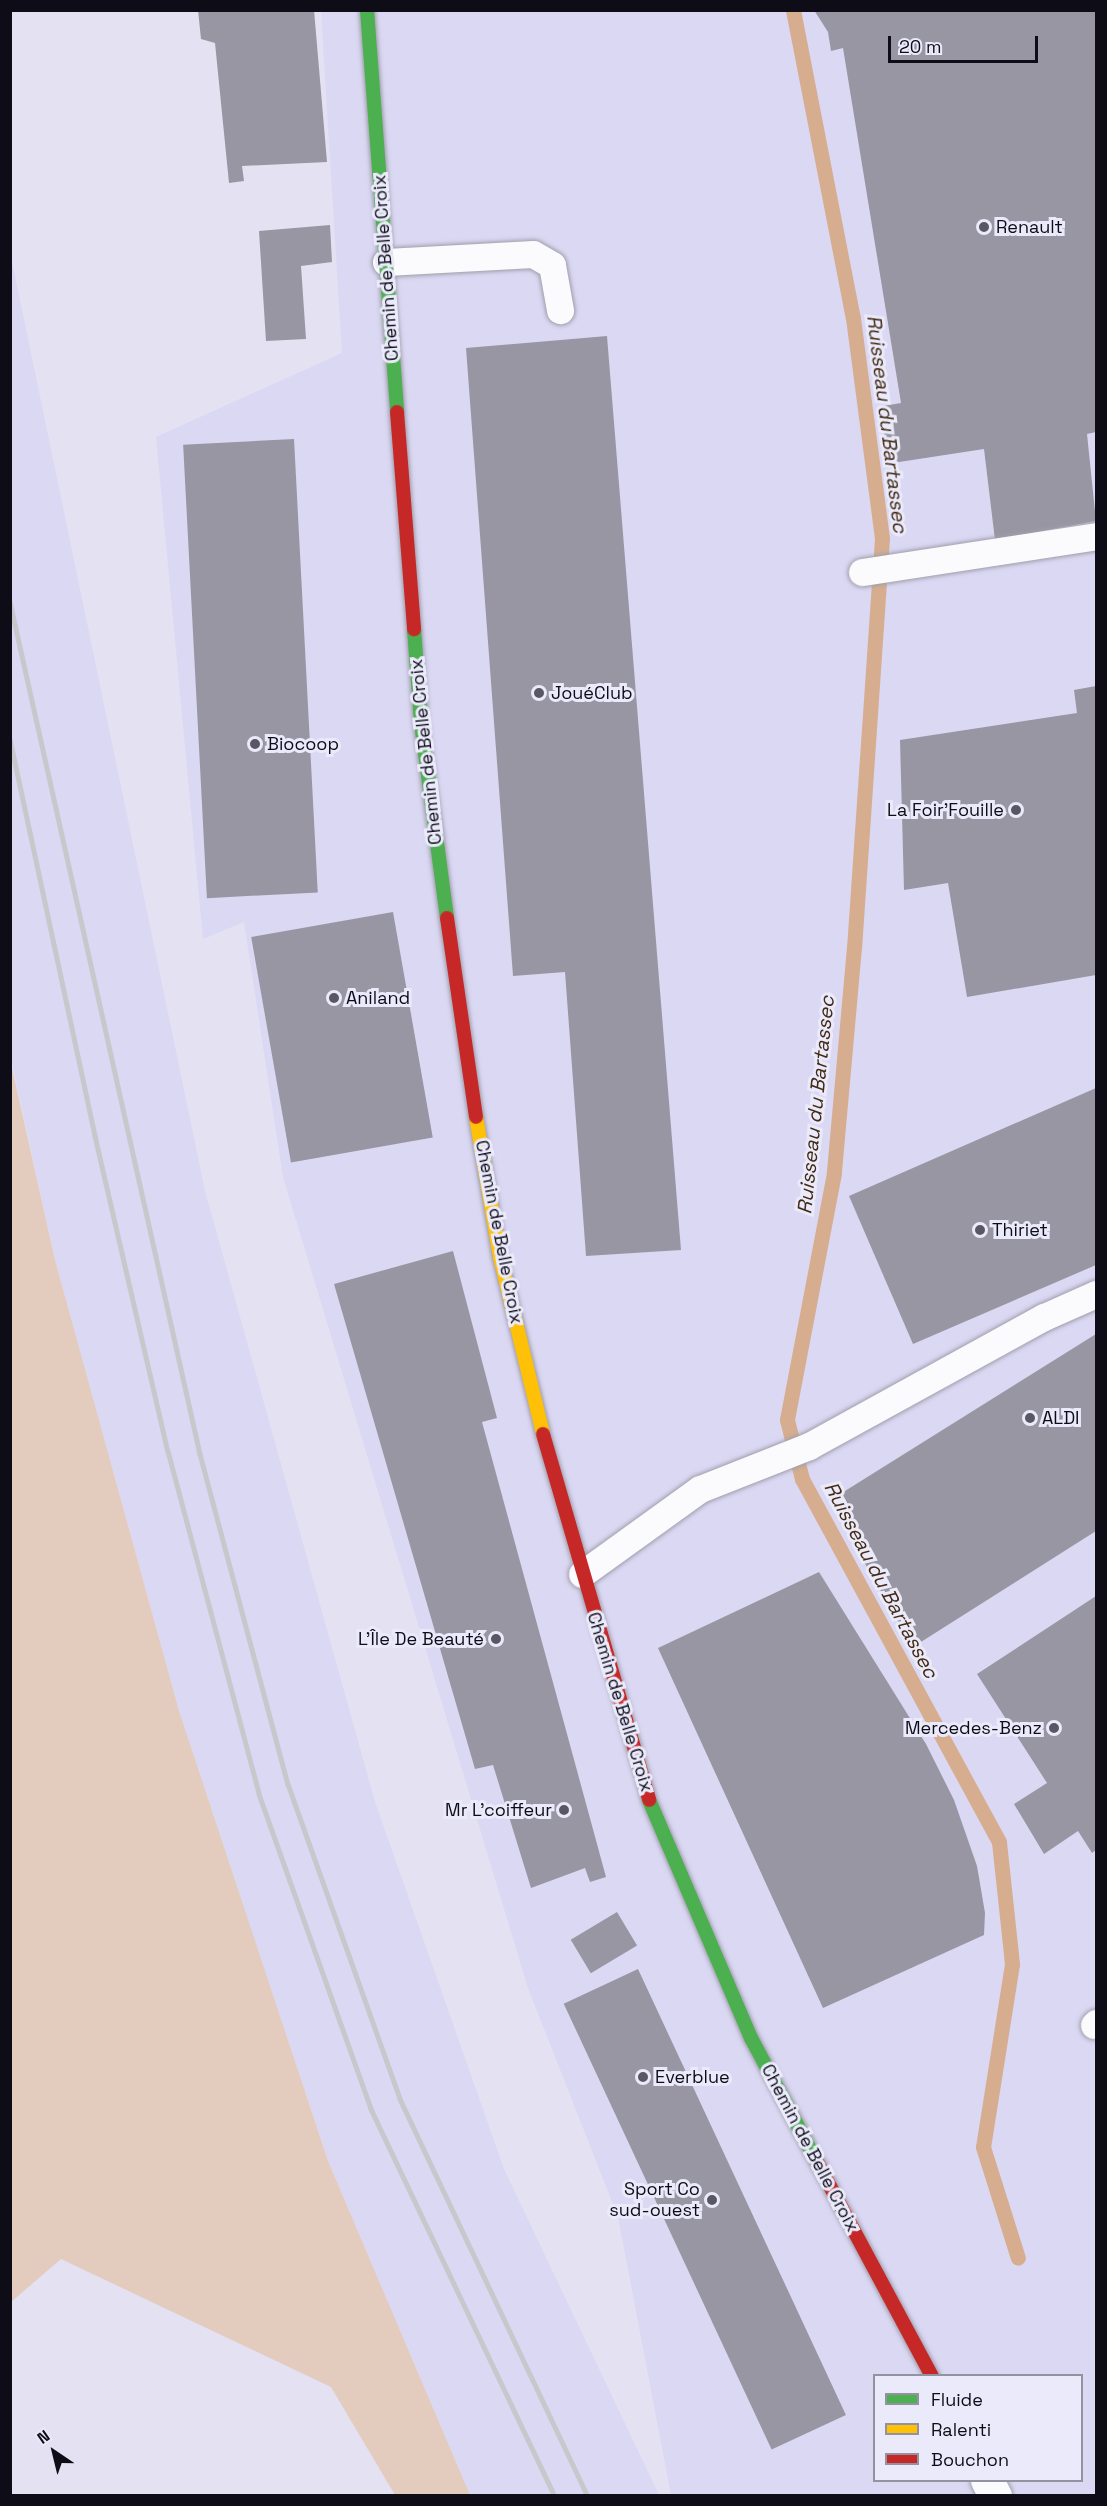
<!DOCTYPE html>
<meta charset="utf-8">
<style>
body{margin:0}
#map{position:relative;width:1107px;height:2506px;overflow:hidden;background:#e3e1f2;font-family:"Space Grotesk",sans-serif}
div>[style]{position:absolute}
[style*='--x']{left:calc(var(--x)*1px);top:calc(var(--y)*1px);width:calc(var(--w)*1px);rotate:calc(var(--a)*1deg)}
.built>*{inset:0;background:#dbd8f4}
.green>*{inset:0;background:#e3cbbe}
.stream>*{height:15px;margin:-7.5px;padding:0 7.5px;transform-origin:7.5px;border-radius:7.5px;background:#d6ae8f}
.building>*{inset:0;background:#9896a2;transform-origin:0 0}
.roads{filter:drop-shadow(0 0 2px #a09eab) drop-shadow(0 0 2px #a09eab)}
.lane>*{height:27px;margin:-13.5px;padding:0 13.5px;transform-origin:13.5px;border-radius:13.5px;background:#fbfafd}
.street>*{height:33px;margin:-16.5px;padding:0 16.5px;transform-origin:16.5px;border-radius:16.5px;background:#fbfafd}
.fast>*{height:14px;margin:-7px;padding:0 7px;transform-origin:7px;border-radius:7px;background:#4caf50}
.slow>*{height:14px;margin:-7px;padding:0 7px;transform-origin:7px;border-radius:7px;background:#ffc107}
.jam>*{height:14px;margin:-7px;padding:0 7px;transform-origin:7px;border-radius:7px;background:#c62828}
.rail>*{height:4.5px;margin:-2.25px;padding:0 2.25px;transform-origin:2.25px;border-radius:2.25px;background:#c8c7cc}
.dots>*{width:16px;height:16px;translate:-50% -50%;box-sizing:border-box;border:3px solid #eaeafb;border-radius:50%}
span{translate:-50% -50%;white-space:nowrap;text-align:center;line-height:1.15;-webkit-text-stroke:6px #eaeafb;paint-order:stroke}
.poi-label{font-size:18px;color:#0e0d17}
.left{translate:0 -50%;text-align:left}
.right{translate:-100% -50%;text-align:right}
.street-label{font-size:18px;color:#0e0d17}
.water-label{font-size:20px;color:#422a13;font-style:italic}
.frame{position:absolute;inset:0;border:12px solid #0e0d17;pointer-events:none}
.legend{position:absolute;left:873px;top:2374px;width:210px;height:108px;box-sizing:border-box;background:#eaeafb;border:2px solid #9292a0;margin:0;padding:8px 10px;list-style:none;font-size:18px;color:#0e0d17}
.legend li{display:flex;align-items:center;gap:12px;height:30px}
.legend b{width:30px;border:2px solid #9292a0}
.north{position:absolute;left:24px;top:2422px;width:60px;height:60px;-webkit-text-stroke:4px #eaeafb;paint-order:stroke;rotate:325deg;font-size:16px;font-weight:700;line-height:24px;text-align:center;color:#0e0d17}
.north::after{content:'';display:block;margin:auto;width:21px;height:27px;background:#0e0d17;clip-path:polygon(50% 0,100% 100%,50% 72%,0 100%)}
.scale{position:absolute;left:888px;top:36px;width:150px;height:27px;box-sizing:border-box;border:3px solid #0e0d17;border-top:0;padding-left:8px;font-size:18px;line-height:21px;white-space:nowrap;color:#0e0d17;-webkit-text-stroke:4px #eaeafb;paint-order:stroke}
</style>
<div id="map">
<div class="built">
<div style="clip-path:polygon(evenodd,321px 11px,1096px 11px,1096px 2495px,671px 2495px,618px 2217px,528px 1988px,283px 1177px,244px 922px,203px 939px,156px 437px,342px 353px,321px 11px,874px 2376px,1082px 2376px,1082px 2480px,874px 2480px,874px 2376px)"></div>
<div style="clip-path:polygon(10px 252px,205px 1191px,375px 1802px,504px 2169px,659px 2495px,470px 2495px,328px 2161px,179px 1711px,55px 1260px,11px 1059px)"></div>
</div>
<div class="green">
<div style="clip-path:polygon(10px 1059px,55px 1260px,179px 1711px,328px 2161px,470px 2495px,395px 2495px,331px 2387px,61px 2259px,11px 2302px)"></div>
</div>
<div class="stream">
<div style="--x:793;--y:10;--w:314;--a:79"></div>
<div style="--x:853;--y:318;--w:222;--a:82.5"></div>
<div style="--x:882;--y:538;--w:410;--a:93.9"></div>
<div style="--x:854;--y:947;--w:227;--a:95.1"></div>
<div style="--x:834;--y:1173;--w:251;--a:100.8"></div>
<div style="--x:787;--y:1420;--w:61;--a:75.7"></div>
<div style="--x:802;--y:1479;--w:413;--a:61.5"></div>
<div style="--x:999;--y:1842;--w:123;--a:83.9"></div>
<div style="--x:1012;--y:1964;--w:185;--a:99"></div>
<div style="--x:983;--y:2147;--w:116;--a:72.5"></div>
</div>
<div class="building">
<div style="clip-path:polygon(198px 10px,314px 10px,327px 162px,242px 166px,244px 181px,229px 183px,215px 43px,201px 39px)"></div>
<div style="clip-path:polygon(814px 10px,1096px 10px,1096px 432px,1087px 434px,1096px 521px,995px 540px,984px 449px,886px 464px,883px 406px,901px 403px,843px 48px,831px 51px,828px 32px)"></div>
<div style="clip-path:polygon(330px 225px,332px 262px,301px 266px,306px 339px,266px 341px,259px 231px)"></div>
<div style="clip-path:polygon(607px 336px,681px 1250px,586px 1256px,565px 972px,513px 976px,466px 348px)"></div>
<div style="left:294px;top:439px;width:454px;height:111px;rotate:87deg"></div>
<div style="clip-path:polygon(1096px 686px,1096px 975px,967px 997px,948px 883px,904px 890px,900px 740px,1077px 713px,1074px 690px)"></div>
<div style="left:393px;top:912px;width:229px;height:144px;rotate:80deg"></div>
<div style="clip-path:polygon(1096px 1088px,1096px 1265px,913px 1344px,849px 1196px)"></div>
<div style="clip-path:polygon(453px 1251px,497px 1418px,482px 1422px,606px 1877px,590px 1882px,585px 1868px,531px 1888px,493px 1765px,475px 1769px,334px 1284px)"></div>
<div style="clip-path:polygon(1096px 1334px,1096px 1531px,913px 1647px,829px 1501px)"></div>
<div style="clip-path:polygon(819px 1572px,926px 1744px,954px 1800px,977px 1866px,985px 1913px,984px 1935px,823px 2008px,658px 1648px)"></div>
<div style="clip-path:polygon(1096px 1596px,1096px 1850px,1092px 1853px,1078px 1831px,1044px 1854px,1014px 1804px,1047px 1783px,977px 1674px)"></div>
<div style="left:617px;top:1912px;width:39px;height:54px;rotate:59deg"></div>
<div style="left:638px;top:1969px;width:492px;height:82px;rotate:65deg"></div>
</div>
<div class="roads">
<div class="lane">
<div style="--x:386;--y:262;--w:147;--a:-3.1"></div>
<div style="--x:533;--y:254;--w:22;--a:30"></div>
<div style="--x:552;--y:265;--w:46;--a:79.9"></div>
<div style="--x:862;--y:572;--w:237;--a:-8.7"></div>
<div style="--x:582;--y:1574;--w:145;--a:-35.8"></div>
<div style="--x:700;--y:1489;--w:117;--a:-21.5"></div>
<div style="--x:809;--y:1446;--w:268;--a:-28.8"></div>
<div style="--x:1044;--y:1317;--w:57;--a:-23.9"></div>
<div style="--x:1094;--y:2025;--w:3;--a:-45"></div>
</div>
<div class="street">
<div style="--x:987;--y:2480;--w:18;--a:63"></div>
</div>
<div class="fast">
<div style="--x:367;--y:10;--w:403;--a:85.7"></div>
<div style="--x:414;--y:629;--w:94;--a:85.7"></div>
<div style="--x:421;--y:723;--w:197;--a:82.4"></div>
<div style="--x:649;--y:1800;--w:259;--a:66.8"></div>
<div style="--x:751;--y:2038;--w:138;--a:62"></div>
</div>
<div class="slow">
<div style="--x:476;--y:1117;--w:142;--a:80.3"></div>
<div style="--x:500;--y:1257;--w:182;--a:76.3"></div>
</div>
<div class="jam">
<div style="--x:397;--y:412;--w:218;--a:85.5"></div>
<div style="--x:447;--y:918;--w:201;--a:81.7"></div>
<div style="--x:543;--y:1434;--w:381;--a:73.8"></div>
<div style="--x:816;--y:2160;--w:245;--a:61.8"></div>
</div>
</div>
<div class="rail">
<div style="--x:10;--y:602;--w:873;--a:77.43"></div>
<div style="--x:200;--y:1454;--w:342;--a:75.1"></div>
<div style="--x:288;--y:1784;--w:334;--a:70.4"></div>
<div style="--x:400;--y:2099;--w:439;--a:64.7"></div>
<div style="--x:10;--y:739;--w:406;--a:77.9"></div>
<div style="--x:95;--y:1136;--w:323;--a:77"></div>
<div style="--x:168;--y:1451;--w:355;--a:75.1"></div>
<div style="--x:259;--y:1794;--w:334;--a:70.4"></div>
<div style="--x:371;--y:2109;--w:429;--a:64.6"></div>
</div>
<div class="dots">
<div style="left:984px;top:227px;background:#595764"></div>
<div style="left:539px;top:693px;background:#595764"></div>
<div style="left:255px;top:744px;background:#595764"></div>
<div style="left:1016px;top:810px;background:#595764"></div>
<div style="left:334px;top:998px;background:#595764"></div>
<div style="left:980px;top:1230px;background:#595764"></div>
<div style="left:1030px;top:1418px;background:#595764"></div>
<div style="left:496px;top:1639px;background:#595764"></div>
<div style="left:1054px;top:1728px;background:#595764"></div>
<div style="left:564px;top:1810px;background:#595764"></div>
<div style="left:643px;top:2077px;background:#595764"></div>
<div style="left:712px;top:2200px;background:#595764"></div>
</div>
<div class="poi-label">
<span class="left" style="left:996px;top:227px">Renault</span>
<span class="left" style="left:551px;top:693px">JouéClub</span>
<span class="left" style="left:267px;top:744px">Biocoop</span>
<span class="right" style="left:1004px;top:810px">La Foir'Fouille</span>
<span class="left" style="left:346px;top:998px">Aniland</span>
<span class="left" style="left:992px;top:1230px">Thiriet</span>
<span class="left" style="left:1042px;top:1418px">ALDI</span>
<span class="right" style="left:484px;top:1639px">L'Île De Beauté</span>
<span class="right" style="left:1042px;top:1728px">Mercedes-Benz</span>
<span class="right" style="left:552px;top:1810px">Mr L'coiffeur</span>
<span class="left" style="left:655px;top:2077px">Everblue</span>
<span class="right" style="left:700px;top:2200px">Sport Co<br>sud-ouest</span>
</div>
<div class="street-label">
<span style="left:386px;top:268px;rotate:-94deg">Chemin de Belle Croix</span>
<span style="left:426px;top:752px;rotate:-96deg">Chemin de Belle Croix</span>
<span style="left:499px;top:1232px;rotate:79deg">Chemin de Belle Croix</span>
<span style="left:620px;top:1702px;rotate:73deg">Chemin de Belle Croix</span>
<span style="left:810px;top:2148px;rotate:62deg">Chemin de Belle Croix</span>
</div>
<div class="water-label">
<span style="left:887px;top:424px;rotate:83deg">Ruisseau du Bartassec</span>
<span style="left:816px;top:1105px;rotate:-84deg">Ruisseau du Bartassec</span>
<span style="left:881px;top:1580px;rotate:62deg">Ruisseau du Bartassec</span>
</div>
<div class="frame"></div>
<ul class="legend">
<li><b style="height:8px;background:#4caf50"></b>Fluide</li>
<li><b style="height:8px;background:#ffc107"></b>Ralenti</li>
<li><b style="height:8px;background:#c62828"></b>Bouchon</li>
</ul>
<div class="north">N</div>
<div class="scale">20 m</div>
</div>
